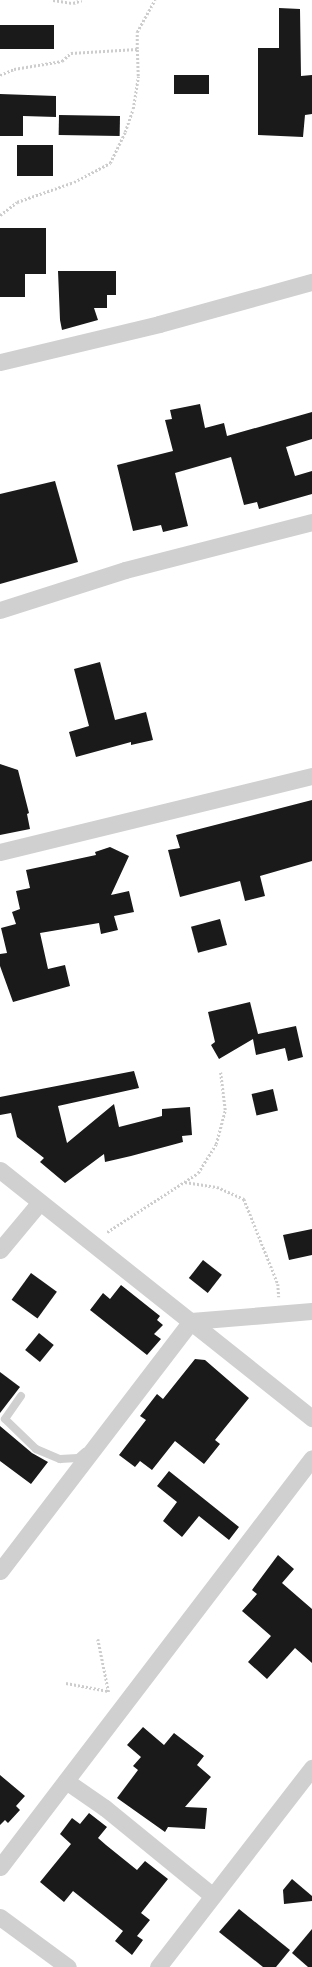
<!DOCTYPE html>
<style>
body{margin:0}
#map{position:relative;width:312px;height:1967px;overflow:hidden;background:#fff;font-family:"Roboto Condensed",sans-serif}
div>[style]{position:absolute}
[style*='--x']{left:calc(var(--x)*1px);top:calc(var(--y)*1px);width:calc(var(--w)*1px);rotate:calc(var(--a)*1deg)}
.building>*{inset:0;background:#1a1a1a;transform-origin:0 0}
.path>*{height:2.5px;margin-top:-1.25px;transform-origin:0;background:repeating-linear-gradient(90deg,#cdcdcd 0 2px,transparent 0 4px)}
.lane>*{height:8px;margin:-4px;padding:0 4px;transform-origin:4px;border-radius:4px;background:#d0d0d0}
.street>*{height:17px;margin:-8.5px;padding:0 8.5px;transform-origin:8.5px;border-radius:8.5px;background:#d0d0d0}
span{translate:-50% -50%;white-space:nowrap;text-align:center;line-height:1.15;-webkit-text-stroke:4px #fff;paint-order:stroke}
</style>
<div id="map">
<div class="building">
<div style="clip-path:polygon(279px 8px,300px 9px,301px 76px,312px 75px,312px 114px,305px 115px,303px 137px,258px 135px,258px 48px,279px 48px)"></div>
<div style="left:0;top:25px;width:54px;height:24px"></div>
<div style="left:174px;top:75px;width:35px;height:19px"></div>
<div style="clip-path:polygon(0 94px,56px 96px,56px 117px,23px 116px,23px 136px,0 136px)"></div>
<div style="left:59px;top:115px;width:61px;height:20px;rotate:1deg"></div>
<div style="left:17px;top:145px;width:36px;height:31px"></div>
<div style="clip-path:polygon(0 228px,46px 228px,46px 274px,25px 274px,25px 297px,0 297px)"></div>
<div style="clip-path:polygon(58px 271px,116px 271px,116px 295px,107px 295px,107px 308px,94px 308px,98px 320px,62px 330px,60px 320px)"></div>
<div style="clip-path:polygon(200px 404px,205px 428px,224px 423px,227px 436px,312px 412px,312px 439px,286px 447px,295px 476px,312px 471px,312px 494px,259px 509px,257px 502px,244px 505px,231px 457px,175px 473px,188px 526px,163px 532px,161px 525px,133px 531px,117px 465px,173px 451px,165px 420px,172px 419px,170px 410px)"></div>
<div style="clip-path:polygon(55px 481px,78px 562px,0 584px,0 494px)"></div>
<div style="clip-path:polygon(100px 662px,115px 720px,146px 712px,153px 740px,131px 745px,131px 742px,76px 757px,69px 732px,89px 726px,74px 669px)"></div>
<div style="clip-path:polygon(0 764px,18px 770px,29px 813px,27px 814px,30px 829px,0 835px)"></div>
<div style="clip-path:polygon(312px 800px,312px 861px,260px 876px,265px 896px,245px 901px,240px 881px,180px 897px,168px 850px,180px 848px,176px 835px)"></div>
<div style="clip-path:polygon(110px 847px,129px 856px,111px 895px,129px 891px,134px 912px,114px 916px,118px 930px,101px 934px,99px 923px,40px 933px,48px 969px,65px 965px,70px 986px,13px 1002px,0 966px,0 954px,7px 953px,1px 928px,16px 924px,12px 912px,20px 909px,16px 891px,30px 888px,26px 870px,96px 855px,95px 852px)"></div>
<div style="left:220px;top:919px;width:27px;height:30px;rotate:75deg"></div>
<div style="clip-path:polygon(250px 1002px,258px 1034px,296px 1026px,303px 1057px,288px 1061px,285px 1048px,256px 1055px,253px 1039px,219px 1059px,211px 1045px,215px 1042px,208px 1012px)"></div>
<div style="clip-path:polygon(134px 1071px,139px 1088px,58px 1106px,67px 1143px,114px 1104px,119px 1127px,162px 1116px,162px 1109px,190px 1107px,192px 1135px,182px 1136px,183px 1142px,131px 1156px,105px 1162px,104px 1154px,65px 1183px,40px 1162px,44px 1158px,17px 1137px,11px 1113px,0 1115px,0 1097px)"></div>
<div style="left:273px;top:1089px;width:22px;height:22px;rotate:77deg"></div>
<div style="clip-path:polygon(312px 1229px,312px 1255px,289px 1260px,283px 1235px)"></div>
<div style="left:203px;top:1260px;width:24px;height:23px;rotate:38deg"></div>
<div style="left:31px;top:1273px;width:32px;height:33px;rotate:36deg"></div>
<div style="clip-path:polygon(121px 1285px,160px 1316px,157px 1320px,163px 1325px,154px 1334px,161px 1339px,147px 1355px,90px 1310px,103px 1293px,110px 1299px)"></div>
<div style="left:39px;top:1333px;width:19px;height:22px;rotate:39deg"></div>
<div style="clip-path:polygon(195px 1359px,205px 1360px,249px 1398px,215px 1440px,220px 1444px,204px 1464px,175px 1441px,152px 1470px,140px 1461px,135px 1467px,119px 1455px,146px 1420px,140px 1416px,157px 1394px,163px 1399px)"></div>
<div style="clip-path:polygon(0 1372px,20px 1387px,0 1413px)"></div>
<div style="clip-path:polygon(0 1426px,32px 1453px,48px 1462px,31px 1484px,0 1461px)"></div>
<div style="clip-path:polygon(169px 1471px,239px 1527px,229px 1540px,199px 1516px,182px 1537px,163px 1521px,177px 1502px,157px 1486px)"></div>
<div style="clip-path:polygon(278px 1555px,294px 1569px,282px 1583px,312px 1609px,312px 1663px,295px 1648px,267px 1679px,248px 1662px,271px 1636px,242px 1611px,257px 1594px,252px 1590px)"></div>
<div style="clip-path:polygon(143px 1727px,164px 1745px,174px 1733px,204px 1756px,197px 1765px,211px 1777px,185px 1807px,207px 1808px,205px 1829px,168px 1827px,165px 1832px,117px 1798px,138px 1770px,133px 1766px,141px 1757px,127px 1745px)"></div>
<div style="clip-path:polygon(0 1775px,25px 1796px,16px 1806px,20px 1810px,8px 1823px,5px 1820px,0 1825px)"></div>
<div style="clip-path:polygon(89px 1813px,107px 1827px,98px 1838px,106px 1845px,137px 1870px,145px 1861px,168px 1879px,141px 1913px,150px 1920px,137px 1936px,143px 1940px,132px 1955px,115px 1941px,123px 1931px,73px 1891px,64px 1902px,40px 1882px,71px 1844px,60px 1834px,72px 1818px,80px 1824px)"></div>
<div style="clip-path:polygon(292px 1879px,312px 1896px,312px 1901px,284px 1904px,283px 1890px)"></div>
<div style="clip-path:polygon(239px 1909px,290px 1950px,276px 1967px,263px 1967px,219px 1932px)"></div>
<div style="clip-path:polygon(312px 1929px,312px 1967px,308px 1967px,292px 1953px)"></div>
</div>
<div class="path">
<div style="--x:53;--y:0;--w:20;--a:9"></div>
<div style="--x:73;--y:3;--w:9;--a:-18"></div>
<div style="--x:0;--y:75;--w:15;--a:-23"></div>
<div style="--x:14;--y:69;--w:49;--a:-9.5"></div>
<div style="--x:62;--y:61;--w:12;--a:-42"></div>
<div style="--x:71;--y:53;--w:66;--a:-3.5"></div>
<div style="--x:137;--y:49;--w:17;--a:-90"></div>
<div style="--x:137;--y:32;--w:37;--a:-61"></div>
<div style="--x:0;--y:215;--w:21;--a:-37"></div>
<div style="--x:17;--y:202;--w:60;--a:-19.3"></div>
<div style="--x:74;--y:182;--w:41;--a:-27.8"></div>
<div style="--x:110;--y:163;--w:34;--a:-64"></div>
<div style="--x:125;--y:132;--w:24;--a:-71"></div>
<div style="--x:133;--y:109;--w:33;--a:-81"></div>
<div style="--x:138;--y:76;--w:27;--a:-92"></div>
<div style="--x:185;--y:1182;--w:32;--a:9"></div>
<div style="--x:217;--y:1187;--w:30;--a:24"></div>
<div style="--x:244;--y:1199;--w:92;--a:68.2"></div>
<div style="--x:278;--y:1284;--w:13;--a:86"></div>
<div style="--x:107;--y:1232;--w:108;--a:-33"></div>
<div style="--x:198;--y:1173;--w:34;--a:-58"></div>
<div style="--x:216;--y:1144;--w:35;--a:-75"></div>
<div style="--x:225;--y:1110;--w:38;--a:-97"></div>
<div style="--x:98;--y:1639;--w:55;--a:78.5"></div>
<div style="--x:66;--y:1683;--w:43;--a:10.8"></div>
</div>
<div class="lane">
<div style="--x:21;--y:1396;--w:28;--a:125"></div>
<div style="--x:5;--y:1419;--w:43;--a:44.1"></div>
<div style="--x:36;--y:1449;--w:26;--a:23"></div>
<div style="--x:60;--y:1459;--w:18;--a:-3"></div>
<div style="--x:78;--y:1458;--w:9;--a:-41"></div>
</div>
<div class="street">
<div style="--x:0;--y:362;--w:163;--a:-13.4"></div>
<div style="--x:159;--y:324;--w:159;--a:-15.4"></div>
<div style="--x:0;--y:610;--w:131;--a:-17.7"></div>
<div style="--x:125;--y:570;--w:193;--a:-14.4"></div>
<div style="--x:0;--y:852;--w:321;--a:-13.7"></div>
<div style="--x:0;--y:1170;--w:399;--a:38.5"></div>
<div style="--x:0;--y:1250;--w:62;--a:-50.2"></div>
<div style="--x:0;--y:1571;--w:315;--a:-52.6"></div>
<div style="--x:191;--y:1321;--w:121;--a:-4.7"></div>
<div style="--x:66;--y:1781;--w:47;--a:34.7"></div>
<div style="--x:105;--y:1808;--w:139;--a:39.2"></div>
<div style="--x:0;--y:1867;--w:514;--a:-52.66"></div>
<div style="--x:0;--y:1917;--w:84;--a:36.3"></div>
<div style="--x:158;--y:1967;--w:252;--a:-52.3"></div>
</div>
</div>
